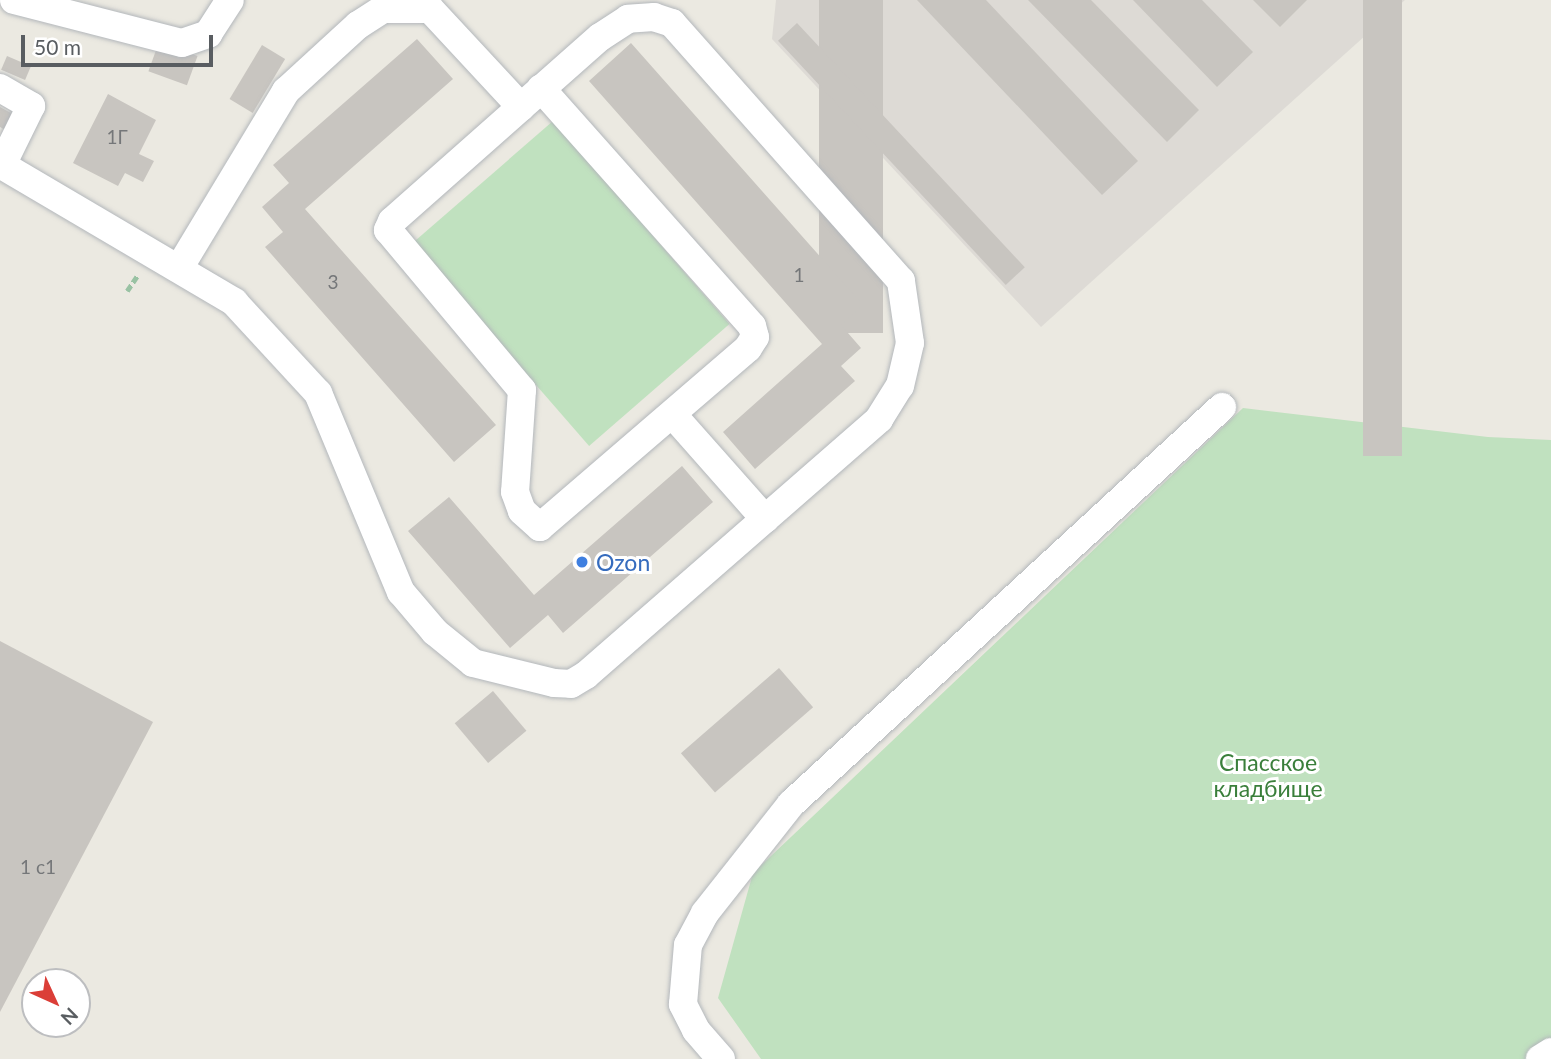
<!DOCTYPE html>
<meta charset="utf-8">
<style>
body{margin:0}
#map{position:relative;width:1551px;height:1059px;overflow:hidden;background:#ebe9e1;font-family:Lato,sans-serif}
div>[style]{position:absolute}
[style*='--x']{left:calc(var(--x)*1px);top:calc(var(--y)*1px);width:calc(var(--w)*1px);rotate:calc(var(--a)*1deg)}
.industrial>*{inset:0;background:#dddad5}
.green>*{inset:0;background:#c0e1bf;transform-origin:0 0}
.building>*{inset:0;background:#c8c5c0;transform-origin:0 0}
.path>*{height:4.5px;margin-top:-2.25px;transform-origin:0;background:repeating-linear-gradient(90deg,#99c2a3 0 7px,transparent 0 10.5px)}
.roads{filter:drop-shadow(0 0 2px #b3b7bb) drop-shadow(0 0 2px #b3b7bb)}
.minor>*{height:28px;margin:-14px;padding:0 14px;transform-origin:14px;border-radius:14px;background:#fff}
.dots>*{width:19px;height:19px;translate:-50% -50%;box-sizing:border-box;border:4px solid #fff;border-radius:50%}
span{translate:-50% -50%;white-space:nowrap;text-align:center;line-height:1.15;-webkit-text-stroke:6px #fff;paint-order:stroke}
.number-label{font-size:19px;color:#757779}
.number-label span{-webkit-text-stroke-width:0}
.shop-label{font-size:23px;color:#366cbe}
.left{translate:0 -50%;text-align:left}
.park-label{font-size:23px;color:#3a7f3b}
.north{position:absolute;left:21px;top:968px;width:70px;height:70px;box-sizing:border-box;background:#fff;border:2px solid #bdbec0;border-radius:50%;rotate:135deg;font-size:19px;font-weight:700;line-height:28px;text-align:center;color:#595d61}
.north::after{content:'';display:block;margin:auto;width:24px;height:32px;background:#db3e37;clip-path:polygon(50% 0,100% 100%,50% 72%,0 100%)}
.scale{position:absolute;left:21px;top:35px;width:192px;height:32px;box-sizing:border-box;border:4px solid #595d61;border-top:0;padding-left:9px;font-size:21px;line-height:24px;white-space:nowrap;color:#595d61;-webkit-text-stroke:5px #fff;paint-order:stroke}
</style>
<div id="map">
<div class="industrial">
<div style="clip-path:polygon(776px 0,1405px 0,1041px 327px,772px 39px)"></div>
</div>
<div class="green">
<div style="left:553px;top:121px;width:269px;height:186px;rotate:49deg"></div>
<div style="clip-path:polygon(1243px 408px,1488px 437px,1551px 440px,1551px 1059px,761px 1059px,718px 998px,753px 873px)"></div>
</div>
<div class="building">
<div style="left:819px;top:0;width:64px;height:333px"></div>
<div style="clip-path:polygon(917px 0,986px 0,1138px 161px,1102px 195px)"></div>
<div style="clip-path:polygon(1028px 0,1091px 0,1199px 110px,1167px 142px)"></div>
<div style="clip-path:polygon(1133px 0,1202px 0,1253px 52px,1217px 87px)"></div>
<div style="clip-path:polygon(1253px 0,1307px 0,1280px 27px)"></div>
<div style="left:1363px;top:0;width:39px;height:456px"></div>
<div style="left:797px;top:23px;width:334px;height:26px;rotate:47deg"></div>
<div style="clip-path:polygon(417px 39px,453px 79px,305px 209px,496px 425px,454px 462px,265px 247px,283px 232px,262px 207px,289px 183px,273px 165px)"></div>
<div style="left:159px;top:42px;width:41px;height:31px;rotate:20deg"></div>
<div style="clip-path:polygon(631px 43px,863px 305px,841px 325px,861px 348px,841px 366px,855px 381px,755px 469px,723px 432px,822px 344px,589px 81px)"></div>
<div style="left:262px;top:45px;width:27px;height:63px;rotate:31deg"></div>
<div style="left:7px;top:56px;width:26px;height:15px;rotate:23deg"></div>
<div style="clip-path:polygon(108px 94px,156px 120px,139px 154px,154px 161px,143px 182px,125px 173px,118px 186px,73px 163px)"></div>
<div style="clip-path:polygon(0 107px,18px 117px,9px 132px,0 127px)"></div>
<div style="clip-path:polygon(682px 466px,713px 502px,563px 633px,548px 615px,510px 648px,408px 531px,449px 497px,534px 595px)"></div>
<div style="clip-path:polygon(0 641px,153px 722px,0 1012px)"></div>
<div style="left:779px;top:668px;width:52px;height:130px;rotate:49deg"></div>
<div style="left:493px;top:691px;width:52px;height:50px;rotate:50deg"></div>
</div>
<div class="path">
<div style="--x:127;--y:291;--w:18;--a:-56"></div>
</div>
<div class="roads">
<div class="minor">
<div style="--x:14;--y:0;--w:173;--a:14.4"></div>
<div style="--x:182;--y:43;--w:28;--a:-19"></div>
<div style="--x:208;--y:34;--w:40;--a:-57.1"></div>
<div style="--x:0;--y:88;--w:36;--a:30"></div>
<div style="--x:31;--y:106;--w:66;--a:116.2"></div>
<div style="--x:521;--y:107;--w:172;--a:138.5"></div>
<div style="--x:392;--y:221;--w:10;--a:114"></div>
<div style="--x:388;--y:230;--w:209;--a:50.1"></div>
<div style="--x:522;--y:390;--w:102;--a:93.9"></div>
<div style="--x:515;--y:492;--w:20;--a:70"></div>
<div style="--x:522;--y:511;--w:24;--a:42"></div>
<div style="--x:540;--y:527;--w:274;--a:-40.7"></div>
<div style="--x:748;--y:348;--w:13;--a:-58"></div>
<div style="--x:755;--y:337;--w:11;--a:-105"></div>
<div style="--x:752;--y:326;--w:318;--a:-131.6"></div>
<div style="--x:0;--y:164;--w:272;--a:30.5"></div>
<div style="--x:234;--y:302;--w:124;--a:47.3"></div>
<div style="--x:318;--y:393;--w:216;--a:67.4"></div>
<div style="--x:401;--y:592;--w:52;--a:49.6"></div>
<div style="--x:435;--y:632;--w:49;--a:39.2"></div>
<div style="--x:473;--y:663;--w:83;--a:13.9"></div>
<div style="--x:554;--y:683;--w:17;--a:3"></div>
<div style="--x:571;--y:684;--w:17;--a:-31"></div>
<div style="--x:586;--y:675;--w:389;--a:-41.1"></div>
<div style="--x:879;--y:419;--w:39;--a:-58"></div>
<div style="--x:900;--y:386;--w:44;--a:-76.9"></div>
<div style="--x:910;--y:343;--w:63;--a:-98.3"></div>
<div style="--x:901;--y:281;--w:345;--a:-131.6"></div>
<div style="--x:672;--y:23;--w:19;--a:-162"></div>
<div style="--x:654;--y:17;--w:26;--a:176"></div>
<div style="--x:628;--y:19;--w:33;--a:147"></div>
<div style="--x:600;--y:37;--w:106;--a:138.5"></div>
<div style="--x:521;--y:107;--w:134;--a:-132.9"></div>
<div style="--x:430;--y:9;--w:47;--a:180"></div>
<div style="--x:383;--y:9;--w:30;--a:147"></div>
<div style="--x:358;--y:25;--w:98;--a:137.5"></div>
<div style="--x:286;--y:91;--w:205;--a:121.1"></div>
<div style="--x:673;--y:415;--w:139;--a:48.5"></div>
<div style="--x:721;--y:1059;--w:38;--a:-131"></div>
<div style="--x:696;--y:1030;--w:29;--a:-117"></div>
<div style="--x:683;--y:1004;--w:59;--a:-85.2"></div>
<div style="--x:688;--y:945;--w:36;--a:-62"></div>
<div style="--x:705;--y:913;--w:139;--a:-51.7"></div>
<div style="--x:791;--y:804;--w:586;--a:-42.65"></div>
<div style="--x:1540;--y:1059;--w:13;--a:-32"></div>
</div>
</div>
<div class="dots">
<div style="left:582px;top:562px;background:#3f7fe0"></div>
</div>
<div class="number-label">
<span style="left:117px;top:137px">1Г</span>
<span style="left:799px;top:275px">1</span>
<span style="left:333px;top:282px">3</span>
<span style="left:38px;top:867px">1 с1</span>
</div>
<div class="shop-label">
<span class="left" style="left:596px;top:562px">Ozon</span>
</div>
<div class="park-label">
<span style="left:1268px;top:775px">Спасское<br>кладбище</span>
</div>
<div class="north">N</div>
<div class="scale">50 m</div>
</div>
